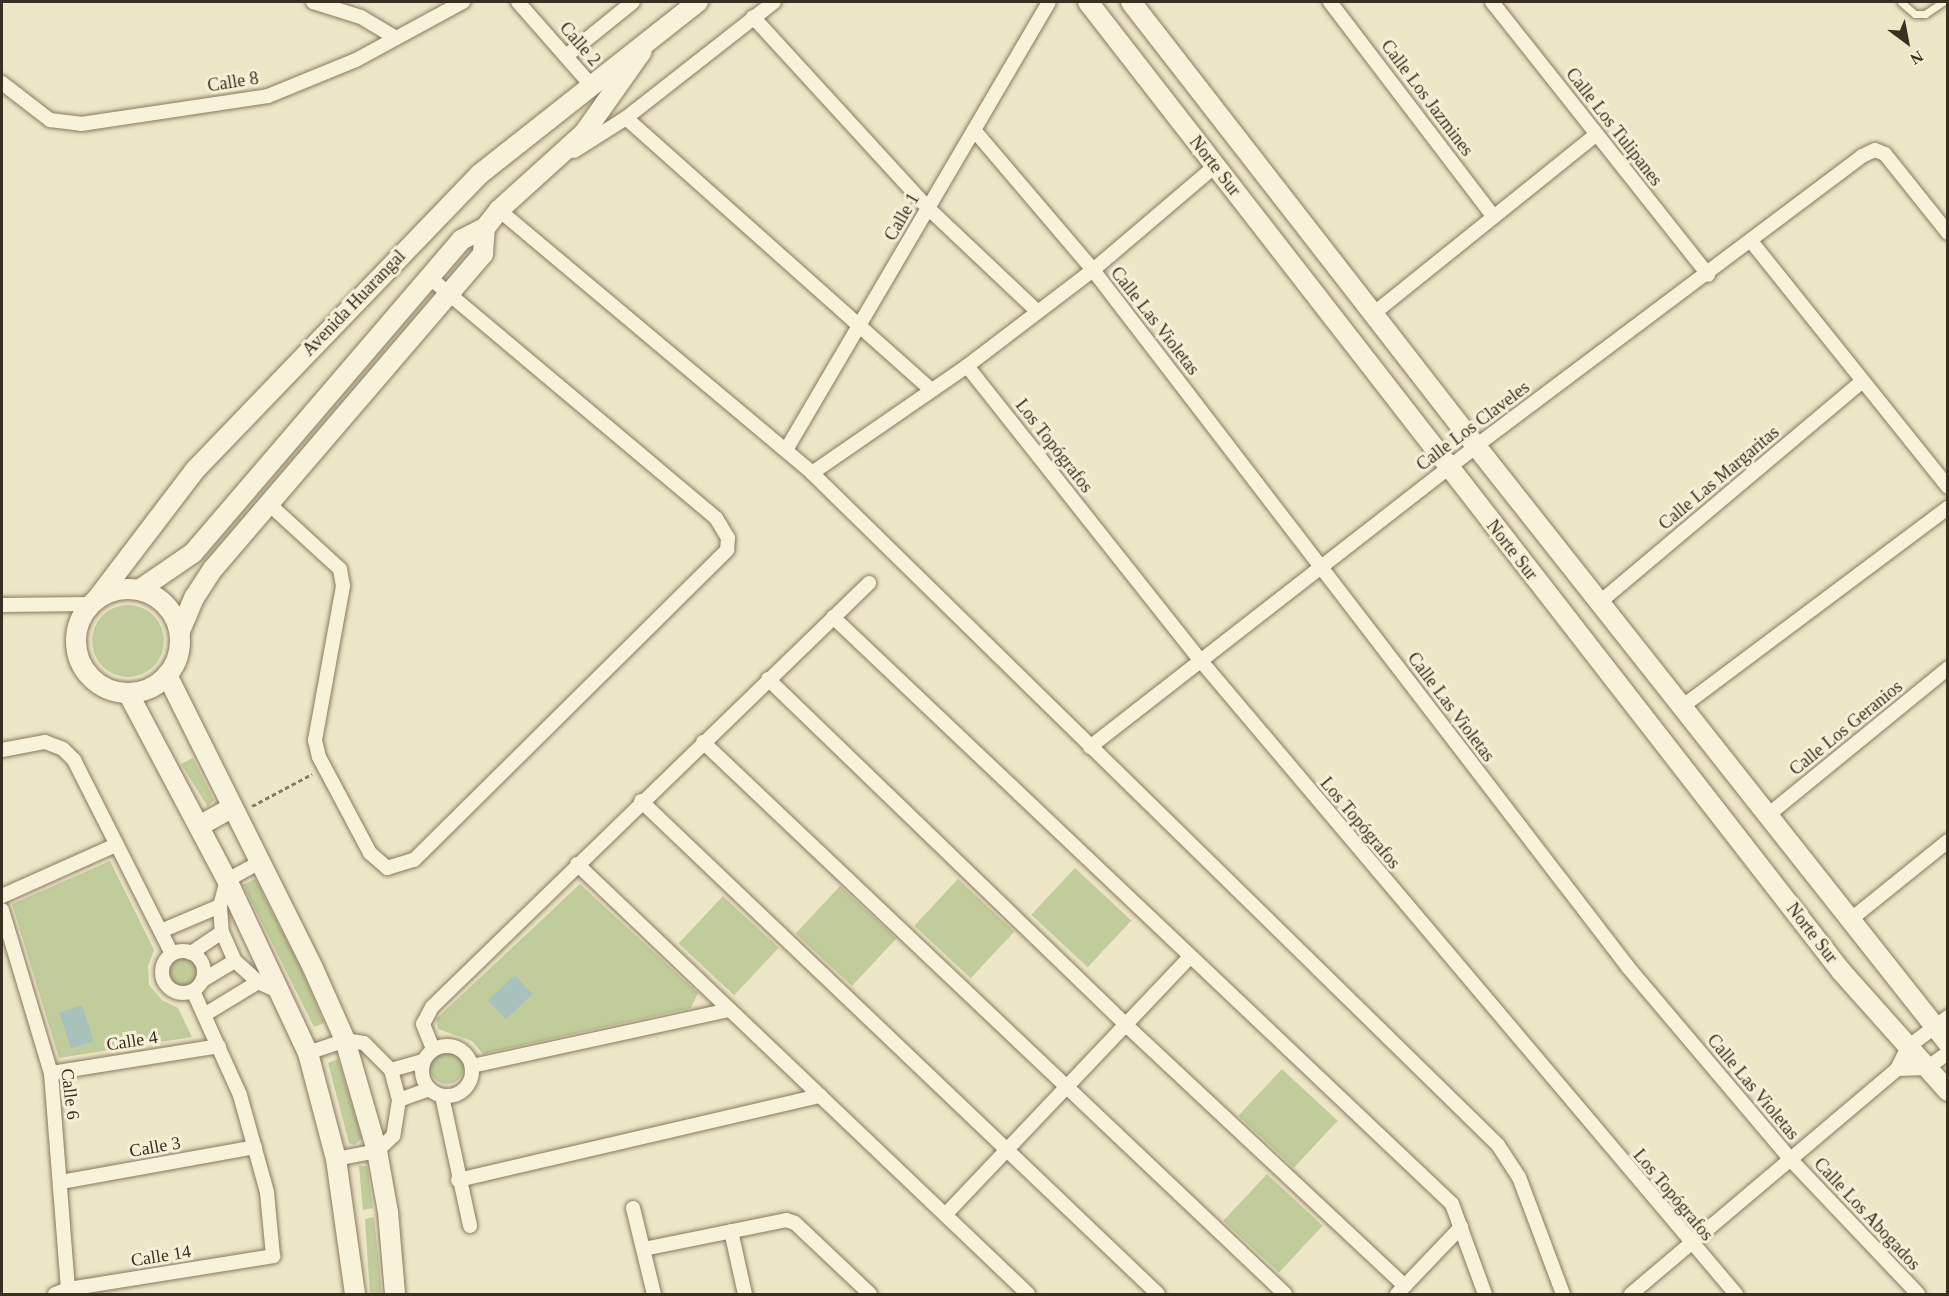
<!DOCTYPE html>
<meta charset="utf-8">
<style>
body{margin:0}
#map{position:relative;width:1949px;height:1296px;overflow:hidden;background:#ede6c7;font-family:"Times New Roman",serif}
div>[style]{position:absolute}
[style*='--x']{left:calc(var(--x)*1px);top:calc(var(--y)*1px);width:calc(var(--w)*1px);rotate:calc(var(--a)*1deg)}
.green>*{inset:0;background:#c1cc9b;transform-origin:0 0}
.round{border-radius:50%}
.water>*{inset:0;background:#a8c1bd;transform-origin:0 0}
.path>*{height:3px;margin-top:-1.5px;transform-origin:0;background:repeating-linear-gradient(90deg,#89795d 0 4.5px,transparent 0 7.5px)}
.roads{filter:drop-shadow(0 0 2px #89795d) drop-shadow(0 0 2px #89795d)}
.lane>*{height:7px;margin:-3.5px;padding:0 3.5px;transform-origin:3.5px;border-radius:3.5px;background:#f8f2db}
.street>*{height:14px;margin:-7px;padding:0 7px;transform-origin:7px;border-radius:7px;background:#f8f2db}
.street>.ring{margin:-7px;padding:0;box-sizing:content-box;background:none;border:14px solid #f8f2db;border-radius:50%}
.secondary>*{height:20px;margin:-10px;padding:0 10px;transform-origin:10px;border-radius:10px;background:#f8f2db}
.secondary>.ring{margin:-10px;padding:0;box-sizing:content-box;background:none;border:20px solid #f8f2db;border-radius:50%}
span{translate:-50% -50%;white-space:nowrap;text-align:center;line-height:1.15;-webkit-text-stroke:6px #f5efd7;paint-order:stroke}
.street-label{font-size:18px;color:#3a2f20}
.frame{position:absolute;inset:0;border:3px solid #3a2f20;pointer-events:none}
.north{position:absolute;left:1877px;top:12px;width:60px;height:60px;-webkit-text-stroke:4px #f5efd7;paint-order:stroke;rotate:148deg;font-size:16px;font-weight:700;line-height:24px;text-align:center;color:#3a2f20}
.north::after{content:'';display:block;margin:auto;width:21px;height:27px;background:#3a2f20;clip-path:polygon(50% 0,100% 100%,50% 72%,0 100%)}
</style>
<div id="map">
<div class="green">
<div class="round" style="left:92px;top:605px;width:72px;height:72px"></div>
<div style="clip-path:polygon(193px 758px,214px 800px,208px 807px,181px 764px)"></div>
<div style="clip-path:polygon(110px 861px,154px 950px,148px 966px,149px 985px,162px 1000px,178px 1008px,192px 1037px,59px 1058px,12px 904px)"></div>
<div style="left:1075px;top:868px;width:77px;height:64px;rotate:43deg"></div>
<div style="clip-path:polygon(255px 879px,300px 966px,324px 1023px,314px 1027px,243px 885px)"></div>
<div style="left:958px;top:879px;width:77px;height:64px;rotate:43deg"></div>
<div style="clip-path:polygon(580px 884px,698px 993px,691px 1008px,483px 1054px,472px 1041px,438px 1029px,436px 1019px)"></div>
<div style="left:840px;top:886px;width:77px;height:65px;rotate:43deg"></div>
<div style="left:723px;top:896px;width:76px;height:65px;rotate:43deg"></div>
<div class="round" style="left:165px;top:956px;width:34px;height:34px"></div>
<div class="round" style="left:430px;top:1050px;width:34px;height:34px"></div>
<div style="clip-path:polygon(338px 1059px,362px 1139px,354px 1145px,349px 1143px,328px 1063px)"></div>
<div style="left:1282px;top:1069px;width:76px;height:64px;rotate:43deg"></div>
<div style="clip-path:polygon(359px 1166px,367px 1166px,373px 1208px,363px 1210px)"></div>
<div style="left:1267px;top:1174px;width:76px;height:64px;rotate:43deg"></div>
<div style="clip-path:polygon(374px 1217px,381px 1285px,381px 1294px,370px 1294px,365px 1219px)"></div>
</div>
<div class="water">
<div style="left:515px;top:975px;width:26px;height:37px;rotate:47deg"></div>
<div style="left:82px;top:1005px;width:38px;height:24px;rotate:72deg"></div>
</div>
<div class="path">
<div style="--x:252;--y:806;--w:68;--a:-28.1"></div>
</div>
<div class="roads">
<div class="lane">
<div style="--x:1901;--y:2;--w:18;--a:41"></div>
<div style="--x:1915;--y:14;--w:10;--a:0"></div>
<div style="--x:1925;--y:14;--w:22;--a:-34"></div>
</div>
<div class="street">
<div style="--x:313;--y:2;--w:50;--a:17.4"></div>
<div style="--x:361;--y:17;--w:37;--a:31"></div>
<div style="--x:518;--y:2;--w:109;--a:48.7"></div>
<div style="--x:1330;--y:2;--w:270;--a:52.7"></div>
<div style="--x:1492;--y:2;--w:348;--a:51.6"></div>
<div style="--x:753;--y:17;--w:259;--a:47.5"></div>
<div style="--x:928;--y:208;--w:151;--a:43.4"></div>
<div style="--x:566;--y:56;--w:86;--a:-38.9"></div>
<div style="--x:2;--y:83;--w:61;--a:37.6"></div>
<div style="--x:50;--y:120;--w:31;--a:7"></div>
<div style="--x:81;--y:124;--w:189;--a:-8.5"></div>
<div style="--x:268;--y:96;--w:95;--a:-22.2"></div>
<div style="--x:356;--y:60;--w:122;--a:-28.5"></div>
<div style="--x:626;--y:118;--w:409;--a:41.7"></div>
<div style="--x:974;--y:130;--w:184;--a:49.6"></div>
<div style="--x:1093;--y:270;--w:879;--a:52.49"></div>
<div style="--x:1628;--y:967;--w:251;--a:49.8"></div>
<div style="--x:1790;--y:1159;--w:186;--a:46.5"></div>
<div style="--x:574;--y:151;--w:62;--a:-32.4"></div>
<div style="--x:626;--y:118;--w:188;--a:-38.1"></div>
<div style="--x:499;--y:210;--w:409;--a:40"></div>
<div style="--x:812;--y:473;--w:960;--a:44.41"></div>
<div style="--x:1498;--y:1145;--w:38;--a:57"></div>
<div style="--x:1519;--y:1177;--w:125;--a:69.4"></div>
<div style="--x:1751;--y:241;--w:315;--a:51.3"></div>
<div style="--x:1373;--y:314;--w:286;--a:-38.8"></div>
<div style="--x:967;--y:366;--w:377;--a:51.6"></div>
<div style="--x:1201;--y:661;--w:829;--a:49.8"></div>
<div style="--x:786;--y:450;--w:519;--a:-59.58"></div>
<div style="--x:812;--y:473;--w:188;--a:-34.6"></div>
<div style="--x:967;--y:366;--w:158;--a:-37.3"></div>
<div style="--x:1093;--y:270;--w:160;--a:-40.4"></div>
<div style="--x:269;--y:504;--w:96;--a:42.5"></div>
<div style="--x:340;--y:569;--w:17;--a:80"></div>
<div style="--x:343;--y:586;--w:157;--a:100.3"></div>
<div style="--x:315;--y:740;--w:17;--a:77"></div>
<div style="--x:319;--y:757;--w:109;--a:62"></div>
<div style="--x:370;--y:853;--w:23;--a:41"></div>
<div style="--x:387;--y:868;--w:28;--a:-17"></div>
<div style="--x:414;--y:860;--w:441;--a:-44.7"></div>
<div style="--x:727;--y:550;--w:12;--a:-85"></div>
<div style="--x:728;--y:538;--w:23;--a:-121"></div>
<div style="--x:716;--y:518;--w:375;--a:-140"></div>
<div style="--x:1600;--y:602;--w:343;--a:-40.1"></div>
<div style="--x:2;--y:605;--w:89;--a:-0.6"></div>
<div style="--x:833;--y:617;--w:853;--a:43.48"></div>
<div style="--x:1452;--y:1204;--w:96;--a:69.9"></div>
<div style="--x:768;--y:679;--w:498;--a:44"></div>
<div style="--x:1126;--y:1025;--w:382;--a:43.1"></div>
<div style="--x:1683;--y:706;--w:331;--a:-36.8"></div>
<div style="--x:703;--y:742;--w:802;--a:43.48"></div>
<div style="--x:1090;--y:747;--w:489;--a:-37.9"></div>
<div style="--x:1476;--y:446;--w:483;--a:-36.9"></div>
<div style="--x:1862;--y:156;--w:14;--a:-25"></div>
<div style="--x:1875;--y:150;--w:11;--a:22"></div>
<div style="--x:1885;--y:154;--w:101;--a:51.4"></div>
<div style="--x:2;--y:750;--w:44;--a:-10.5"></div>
<div style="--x:45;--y:742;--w:19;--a:21"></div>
<div style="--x:63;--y:749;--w:16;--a:45"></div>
<div style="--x:74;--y:760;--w:217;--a:63.2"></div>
<div style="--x:641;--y:801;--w:714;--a:43.64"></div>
<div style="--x:1768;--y:815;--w:232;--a:-39.2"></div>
<div style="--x:260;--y:862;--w:38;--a:151"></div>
<div style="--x:227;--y:880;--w:27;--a:105"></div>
<div style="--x:220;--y:906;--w:26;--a:86"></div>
<div style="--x:222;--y:932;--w:32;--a:66"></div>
<div style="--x:235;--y:961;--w:31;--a:42"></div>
<div style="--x:258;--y:982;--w:24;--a:24"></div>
<div style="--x:577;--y:864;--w:623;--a:43.63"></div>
<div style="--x:2;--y:896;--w:125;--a:-24.1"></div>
<div style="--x:2;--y:910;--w:170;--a:73.3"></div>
<div style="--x:51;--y:1073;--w:217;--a:85.5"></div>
<div style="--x:1850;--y:920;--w:126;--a:-38.9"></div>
<div style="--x:161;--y:931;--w:64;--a:-23"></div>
<div class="ring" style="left:162px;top:951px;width:28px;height:28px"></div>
<div style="--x:191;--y:953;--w:37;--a:-34"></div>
<div style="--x:203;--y:980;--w:37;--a:-31"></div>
<div style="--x:204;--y:1015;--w:63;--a:-31.4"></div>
<div class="ring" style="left:422px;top:1046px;width:36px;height:36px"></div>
<div style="--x:433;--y:1049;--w:27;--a:-112"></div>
<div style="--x:423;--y:1024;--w:19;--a:-62"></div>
<div style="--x:432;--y:1007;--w:609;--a:-44.13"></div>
<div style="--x:308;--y:1053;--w:39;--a:-19"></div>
<div style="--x:345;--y:1040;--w:19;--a:9"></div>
<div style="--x:364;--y:1043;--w:38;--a:45"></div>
<div style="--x:391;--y:1070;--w:31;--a:75"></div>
<div style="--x:399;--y:1100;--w:36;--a:99"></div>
<div style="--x:393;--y:1136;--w:22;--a:137"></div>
<div style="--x:377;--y:1151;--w:42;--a:169"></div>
<div style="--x:472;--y:1066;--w:263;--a:-12.3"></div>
<div style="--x:1897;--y:1069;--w:30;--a:-2"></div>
<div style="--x:1927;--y:1068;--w:26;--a:-36"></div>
<div style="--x:391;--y:1070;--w:33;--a:-16"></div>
<div style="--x:51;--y:1073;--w:170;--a:-9.1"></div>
<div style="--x:442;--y:1096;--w:133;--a:77.8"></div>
<div style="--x:399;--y:1100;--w:32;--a:-20"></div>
<div style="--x:458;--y:1180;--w:372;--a:-13.1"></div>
<div style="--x:61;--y:1182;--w:197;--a:-10.2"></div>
<div style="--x:633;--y:1208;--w:89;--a:76.3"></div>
<div style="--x:945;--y:1215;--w:356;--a:-46.5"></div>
<div style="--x:731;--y:1231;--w:65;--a:77.5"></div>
<div style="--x:644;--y:1249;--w:145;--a:-11.5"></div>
<div style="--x:786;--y:1220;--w:9;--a:18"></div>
<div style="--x:795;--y:1223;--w:103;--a:43.4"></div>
<div style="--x:55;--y:1294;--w:14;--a:-21"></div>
<div style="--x:68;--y:1289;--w:208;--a:-9.1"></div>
<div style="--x:273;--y:1256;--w:64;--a:-95.4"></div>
<div style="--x:267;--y:1192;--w:101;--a:-105.6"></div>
<div style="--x:240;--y:1095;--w:114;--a:-114.3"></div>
<div style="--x:1397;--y:1294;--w:93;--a:-46.3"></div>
<div style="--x:1631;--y:1294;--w:348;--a:-40.2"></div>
<div style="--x:1897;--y:1069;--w:25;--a:-63"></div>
<div style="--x:1908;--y:1047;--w:50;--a:-36.9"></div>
</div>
<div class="secondary">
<div style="--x:1088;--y:2;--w:1227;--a:52.15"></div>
<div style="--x:1841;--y:971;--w:161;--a:48.3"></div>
<div style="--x:1131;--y:2;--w:562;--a:52.15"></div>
<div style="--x:1476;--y:446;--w:761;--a:51.67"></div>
<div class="ring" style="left:76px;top:589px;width:84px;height:84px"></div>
<div style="--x:139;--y:590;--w:65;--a:-34.4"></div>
<div style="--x:193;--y:553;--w:412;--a:-49.4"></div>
<div style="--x:461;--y:240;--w:27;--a:-27"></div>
<div style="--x:485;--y:228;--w:23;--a:-52"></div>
<div style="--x:499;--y:210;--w:115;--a:-42.2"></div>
<div style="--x:584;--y:133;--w:100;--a:-54.7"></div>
<div style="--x:96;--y:600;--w:163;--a:-52.7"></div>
<div style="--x:195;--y:470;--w:411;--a:-46.1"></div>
<div style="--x:480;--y:174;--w:278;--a:-38.3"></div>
<div style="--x:180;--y:631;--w:36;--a:-67"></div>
<div style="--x:194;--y:598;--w:35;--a:-57"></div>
<div style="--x:213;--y:569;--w:415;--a:-49.4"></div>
<div style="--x:483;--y:254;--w:26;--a:-86"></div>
<div style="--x:167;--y:675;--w:327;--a:63.5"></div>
<div style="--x:313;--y:968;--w:79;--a:66"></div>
<div style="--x:345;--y:1040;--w:116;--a:73.9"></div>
<div style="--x:377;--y:1151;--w:62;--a:79.8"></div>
<div style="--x:388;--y:1212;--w:82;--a:85.1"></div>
<div style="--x:128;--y:693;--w:212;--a:62.1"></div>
<div style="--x:227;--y:880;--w:191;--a:64.9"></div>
<div style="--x:308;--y:1053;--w:110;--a:75.2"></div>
<div style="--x:336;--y:1159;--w:136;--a:82"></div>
<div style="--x:199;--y:826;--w:38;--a:-29"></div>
</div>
</div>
<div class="street-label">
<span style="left:580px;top:44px;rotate:49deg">Calle 2</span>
<span style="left:233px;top:82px;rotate:-9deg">Calle 8</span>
<span style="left:1427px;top:98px;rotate:53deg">Calle Los Jazmines</span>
<span style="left:1614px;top:127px;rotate:52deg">Calle Los Tulipanes</span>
<span style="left:1215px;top:166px;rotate:52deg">Norte Sur</span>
<span style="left:902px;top:217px;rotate:-60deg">Calle 1</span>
<span style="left:354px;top:303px;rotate:-46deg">Avenida Huarangal</span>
<span style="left:1155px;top:321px;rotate:52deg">Calle Las Violetas</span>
<span style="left:1473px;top:426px;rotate:-37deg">Calle Los Claveles</span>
<span style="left:1054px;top:446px;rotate:52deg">Los Topógrafos</span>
<span style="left:1719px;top:478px;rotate:-40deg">Calle Las Margaritas</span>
<span style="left:1512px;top:550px;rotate:52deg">Norte Sur</span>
<span style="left:1451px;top:707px;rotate:53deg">Calle Las Violetas</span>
<span style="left:1846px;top:728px;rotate:-39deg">Calle Los Geranios</span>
<span style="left:1360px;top:823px;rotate:50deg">Los Topógrafos</span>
<span style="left:1812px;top:933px;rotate:52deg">Norte Sur</span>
<span style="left:132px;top:1041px;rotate:-9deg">Calle 4</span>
<span style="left:1753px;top:1087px;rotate:50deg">Calle Las Violetas</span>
<span style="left:70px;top:1094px;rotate:83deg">Calle 6</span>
<span style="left:155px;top:1147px;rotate:-10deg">Calle 3</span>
<span style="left:1673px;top:1195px;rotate:50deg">Los Topógrafos</span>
<span style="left:1867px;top:1214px;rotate:47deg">Calle Los Abogados</span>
<span style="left:161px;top:1256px;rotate:-9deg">Calle 14</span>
</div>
<div class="frame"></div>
<div class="north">N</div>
</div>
